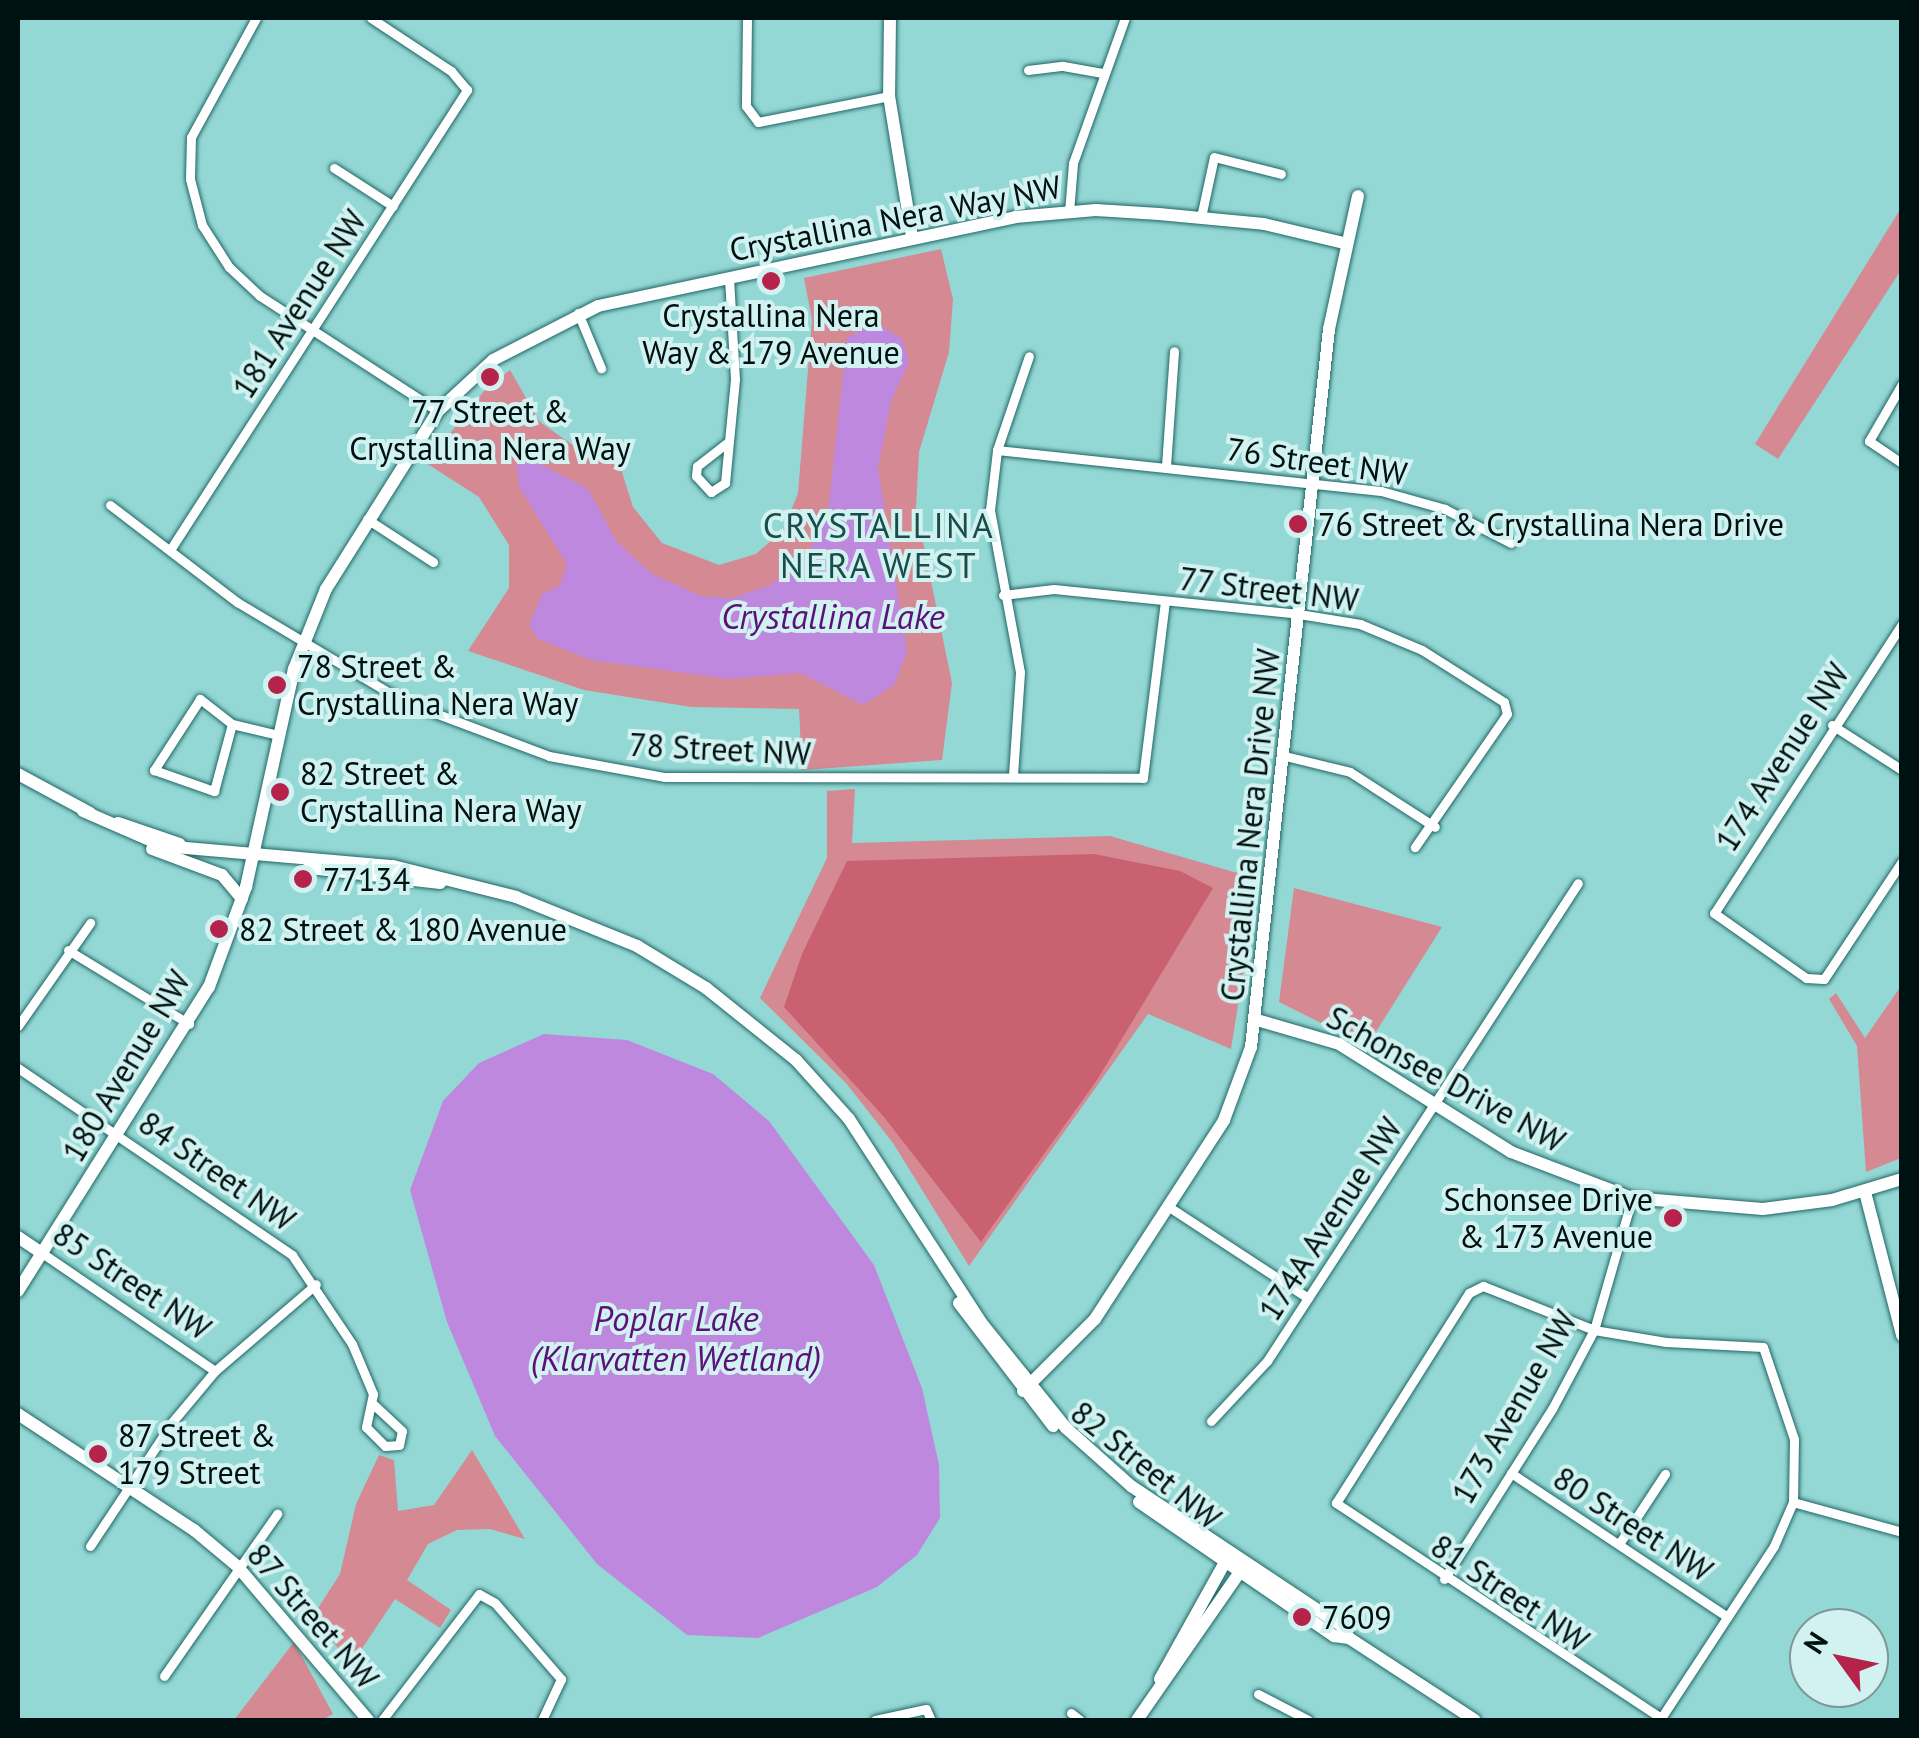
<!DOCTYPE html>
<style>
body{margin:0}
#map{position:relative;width:1919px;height:1738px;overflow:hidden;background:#94d8d5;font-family:"PT Sans",sans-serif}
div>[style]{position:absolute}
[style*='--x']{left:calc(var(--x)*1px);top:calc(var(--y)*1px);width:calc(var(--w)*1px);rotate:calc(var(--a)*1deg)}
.green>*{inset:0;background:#d58992}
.forest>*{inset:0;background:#c96171}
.water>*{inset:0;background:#be88de}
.roads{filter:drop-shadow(0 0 2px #206765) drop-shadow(0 0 2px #206765)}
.street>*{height:9px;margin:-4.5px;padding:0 4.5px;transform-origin:4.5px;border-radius:4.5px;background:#fff}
.secondary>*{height:12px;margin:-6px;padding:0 6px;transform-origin:6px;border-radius:6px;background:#fff}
.dots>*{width:28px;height:28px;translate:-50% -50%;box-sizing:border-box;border:5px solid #d1f2f0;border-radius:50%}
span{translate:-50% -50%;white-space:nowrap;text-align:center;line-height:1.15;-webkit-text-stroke:8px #d1f2f0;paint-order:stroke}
.street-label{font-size:32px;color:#011}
.poi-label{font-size:32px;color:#011}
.left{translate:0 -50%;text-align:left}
.right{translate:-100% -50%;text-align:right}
.neighbourhood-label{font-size:35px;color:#184d4b;letter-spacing:2.5px}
.water-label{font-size:35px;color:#5a127a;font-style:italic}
.frame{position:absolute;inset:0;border:20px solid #011;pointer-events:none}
.north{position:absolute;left:1789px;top:1608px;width:100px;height:100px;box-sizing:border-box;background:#d1f2f0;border:2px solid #7d9897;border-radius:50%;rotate:303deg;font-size:28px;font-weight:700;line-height:40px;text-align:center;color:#011}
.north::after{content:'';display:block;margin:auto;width:35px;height:45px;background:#b5234a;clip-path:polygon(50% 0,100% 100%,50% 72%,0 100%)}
</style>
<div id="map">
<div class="green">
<div style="clip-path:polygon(1901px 208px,1901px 270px,1778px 459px,1755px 444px)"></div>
<div style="clip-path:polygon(941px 249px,953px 299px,949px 352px,919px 452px,916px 508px,952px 683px,942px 760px,802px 770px,799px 709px,691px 707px,584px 690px,468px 651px,509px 588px,509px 545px,479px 497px,426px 463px,485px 390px,510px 370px,540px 422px,574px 446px,616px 453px,633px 507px,662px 543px,719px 565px,756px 554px,784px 529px,798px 493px,812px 320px,804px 278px)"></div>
<div style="clip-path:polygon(855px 789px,852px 843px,1110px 836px,1258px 879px,1231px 1049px,1148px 1014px,969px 1266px,893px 1143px,846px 1083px,760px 998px,827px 858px,827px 791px)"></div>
<div style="clip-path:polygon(1294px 888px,1442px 927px,1367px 1046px,1279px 1002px)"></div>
<div style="clip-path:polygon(1901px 986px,1901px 1158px,1866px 1172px,1857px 1046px,1829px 999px,1836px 993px,1865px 1038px)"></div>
<div style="clip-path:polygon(472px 1450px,525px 1539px,490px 1529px,457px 1530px,428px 1544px,407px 1580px,451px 1610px,440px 1628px,395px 1599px,351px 1665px,313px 1616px,340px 1574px,356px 1504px,379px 1455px,394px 1460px,398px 1511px,434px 1505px)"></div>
<div style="clip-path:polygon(294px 1642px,333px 1714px,322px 1720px,234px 1720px)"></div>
</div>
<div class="forest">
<div style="clip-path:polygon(1094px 854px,1180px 871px,1213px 888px,1097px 1080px,981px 1242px,884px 1117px,784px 1007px,802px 954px,847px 861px)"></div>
</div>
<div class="water">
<div style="clip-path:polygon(875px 322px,902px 339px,909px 362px,891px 401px,878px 468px,907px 652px,894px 685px,863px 705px,801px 673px,729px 679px,591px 660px,538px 639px,529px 625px,542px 594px,560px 585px,567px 564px,519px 487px,515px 451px,588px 489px,617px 542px,652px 574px,701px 596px,732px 598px,771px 585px,811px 548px,828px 512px,847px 338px)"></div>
<div style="clip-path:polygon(544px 1034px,627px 1040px,713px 1074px,769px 1121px,874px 1265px,922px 1388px,939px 1465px,940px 1518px,917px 1555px,877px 1587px,758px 1638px,687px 1635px,597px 1564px,495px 1436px,447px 1322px,410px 1190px,443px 1101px,479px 1063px)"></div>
</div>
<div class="roads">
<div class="street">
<div style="--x:256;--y:18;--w:136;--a:118.6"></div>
<div style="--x:191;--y:137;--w:42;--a:91.4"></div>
<div style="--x:190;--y:179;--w:48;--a:75.4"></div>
<div style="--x:202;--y:225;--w:50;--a:57.3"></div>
<div style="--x:229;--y:267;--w:42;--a:43.1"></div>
<div style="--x:260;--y:296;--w:212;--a:32.9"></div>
<div style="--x:747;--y:18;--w:88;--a:90.7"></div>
<div style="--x:746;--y:106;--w:20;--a:53"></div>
<div style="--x:758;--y:122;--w:134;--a:-11.2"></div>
<div style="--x:1028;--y:70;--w:35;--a:-7"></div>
<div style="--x:1063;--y:66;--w:40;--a:10"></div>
<div style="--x:334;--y:168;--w:70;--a:32.8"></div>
<div style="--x:1069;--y:212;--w:49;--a:-85.3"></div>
<div style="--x:1073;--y:163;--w:154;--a:-70.3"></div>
<div style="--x:1201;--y:217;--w:61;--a:-77.8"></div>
<div style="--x:1214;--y:157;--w:69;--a:14.2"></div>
<div style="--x:578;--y:313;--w:60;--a:67.3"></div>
<div style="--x:1902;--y:384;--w:66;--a:120.1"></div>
<div style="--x:1869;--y:441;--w:40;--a:34"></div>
<div style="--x:728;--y:442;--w:39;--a:142"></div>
<div style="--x:697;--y:466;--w:10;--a:96"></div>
<div style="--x:696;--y:476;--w:22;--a:47"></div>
<div style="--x:711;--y:492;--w:17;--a:-33"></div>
<div style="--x:725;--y:483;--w:104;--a:-84.5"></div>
<div style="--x:735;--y:379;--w:101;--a:-93.4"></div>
<div style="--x:997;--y:450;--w:386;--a:6.1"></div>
<div style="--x:1381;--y:491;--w:66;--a:15.7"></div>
<div style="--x:1445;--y:509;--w:74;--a:27.3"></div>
<div style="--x:1166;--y:466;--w:115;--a:-86"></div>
<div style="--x:110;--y:505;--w:160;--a:37.4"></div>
<div style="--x:237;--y:602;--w:193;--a:30.8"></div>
<div style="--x:403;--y:701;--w:156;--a:20.6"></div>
<div style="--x:549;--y:756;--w:118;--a:10.3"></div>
<div style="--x:665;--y:777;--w:478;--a:0.1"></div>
<div style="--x:1143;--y:778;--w:178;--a:-82.9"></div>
<div style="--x:367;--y:519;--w:79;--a:33.1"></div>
<div style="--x:170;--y:550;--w:548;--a:-57.15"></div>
<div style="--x:467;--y:90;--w:25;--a:-130"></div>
<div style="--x:451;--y:71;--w:96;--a:-146.5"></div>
<div style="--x:1003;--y:595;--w:51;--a:-6.7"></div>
<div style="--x:1054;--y:589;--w:246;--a:5.8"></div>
<div style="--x:1299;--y:614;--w:62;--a:9.3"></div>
<div style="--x:1360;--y:624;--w:67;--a:22.8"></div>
<div style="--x:1422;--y:650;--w:97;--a:32.4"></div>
<div style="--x:1504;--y:702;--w:12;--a:76"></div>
<div style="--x:1507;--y:714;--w:162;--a:124.7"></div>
<div style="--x:1902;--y:624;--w:345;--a:123"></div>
<div style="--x:1714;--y:913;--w:113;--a:35.2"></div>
<div style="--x:1806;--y:978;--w:18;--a:3"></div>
<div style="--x:1824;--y:979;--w:141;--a:-56.5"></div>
<div style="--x:232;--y:724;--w:41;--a:-142"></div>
<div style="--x:200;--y:699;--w:85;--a:122.9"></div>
<div style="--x:154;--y:770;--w:64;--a:19.3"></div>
<div style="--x:214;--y:791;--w:69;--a:-75"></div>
<div style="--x:232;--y:724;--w:47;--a:13.4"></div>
<div style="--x:1832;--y:725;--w:83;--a:32.7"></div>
<div style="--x:1285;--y:756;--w:67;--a:13.8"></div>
<div style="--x:1350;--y:772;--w:101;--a:32.9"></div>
<div style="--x:1013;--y:775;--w:103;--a:-86.1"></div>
<div style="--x:1020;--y:672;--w:165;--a:-100.5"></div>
<div style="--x:990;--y:510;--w:60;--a:-83.3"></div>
<div style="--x:997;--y:450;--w:99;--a:-71.2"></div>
<div style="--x:68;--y:950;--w:142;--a:31.4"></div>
<div style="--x:18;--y:1026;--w:126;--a:-55"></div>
<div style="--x:18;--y:1068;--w:332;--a:34.3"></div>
<div style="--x:292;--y:1255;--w:107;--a:56"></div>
<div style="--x:352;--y:1344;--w:54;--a:67.2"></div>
<div style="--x:373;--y:1394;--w:34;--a:102"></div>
<div style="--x:366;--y:1427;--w:27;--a:45"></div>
<div style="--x:385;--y:1446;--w:14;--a:-4"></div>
<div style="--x:399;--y:1445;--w:14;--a:-78"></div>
<div style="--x:402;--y:1431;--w:38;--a:-137"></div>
<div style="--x:1169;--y:1207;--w:166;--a:33.2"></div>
<div style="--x:42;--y:1253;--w:209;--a:34.3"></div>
<div style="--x:1483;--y:1286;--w:119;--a:21.6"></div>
<div style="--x:1594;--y:1330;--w:73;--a:9.5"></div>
<div style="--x:1666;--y:1342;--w:97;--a:3"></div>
<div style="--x:1763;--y:1347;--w:97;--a:71.4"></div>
<div style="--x:1794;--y:1439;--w:63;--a:90.9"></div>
<div style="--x:1793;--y:1502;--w:48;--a:113.4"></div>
<div style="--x:1774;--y:1546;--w:206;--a:123.3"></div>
<div style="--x:1661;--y:1718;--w:390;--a:-146.5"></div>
<div style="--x:1336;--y:1503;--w:249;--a:-57.7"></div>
<div style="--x:1469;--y:1293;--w:16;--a:-27"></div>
<div style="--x:1211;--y:1421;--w:82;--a:-47"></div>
<div style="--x:1267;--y:1361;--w:570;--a:-56.95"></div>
<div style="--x:1511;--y:1473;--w:260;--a:33.6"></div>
<div style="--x:1793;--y:1502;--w:113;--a:15.4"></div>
<div style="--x:1619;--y:1544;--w:84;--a:-56.7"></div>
<div style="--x:90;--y:1546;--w:150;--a:-56.4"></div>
<div style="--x:173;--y:1421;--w:65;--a:-50"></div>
<div style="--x:215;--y:1371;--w:133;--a:-40.7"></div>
<div style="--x:1444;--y:1579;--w:201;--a:-57.6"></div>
<div style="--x:1552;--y:1409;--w:89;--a:-62"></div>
<div style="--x:1594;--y:1330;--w:137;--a:-73.9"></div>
<div style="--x:164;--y:1676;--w:198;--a:-55.1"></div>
<div style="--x:1258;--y:1694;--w:56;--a:27.5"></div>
<div style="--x:1071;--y:1713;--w:11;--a:38"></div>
<div style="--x:382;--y:1720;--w:159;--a:-52.4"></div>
<div style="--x:479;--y:1594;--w:18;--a:29"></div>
<div style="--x:495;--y:1603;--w:101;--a:49"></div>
<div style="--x:561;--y:1679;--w:45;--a:114.9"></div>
<div style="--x:875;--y:1720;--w:52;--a:-12.2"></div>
<div style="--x:926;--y:1709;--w:12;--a:66"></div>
</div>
<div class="secondary">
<div style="--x:890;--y:18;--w:78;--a:90.7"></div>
<div style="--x:889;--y:96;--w:143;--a:80.7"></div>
<div style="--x:18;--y:774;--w:82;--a:28.4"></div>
<div style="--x:83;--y:811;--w:87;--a:23.6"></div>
<div style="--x:163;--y:846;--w:231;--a:5"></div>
<div style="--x:393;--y:866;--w:127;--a:14.1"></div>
<div style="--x:516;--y:897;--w:131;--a:22"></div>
<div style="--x:637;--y:946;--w:81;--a:31.3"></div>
<div style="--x:706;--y:988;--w:115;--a:38.7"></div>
<div style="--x:796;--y:1060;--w:79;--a:48.1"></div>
<div style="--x:849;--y:1119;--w:246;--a:57"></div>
<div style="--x:983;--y:1325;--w:132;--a:51.1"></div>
<div style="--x:1066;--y:1428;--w:87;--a:41.7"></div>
<div style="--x:1131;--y:1486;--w:253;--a:33.6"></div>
<div style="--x:1342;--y:1626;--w:14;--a:60"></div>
<div style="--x:118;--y:823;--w:65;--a:18.7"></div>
<div style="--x:152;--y:849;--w:75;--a:20.4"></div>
<div style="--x:222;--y:875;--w:31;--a:50"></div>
<div style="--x:309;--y:862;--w:12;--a:35"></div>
<div style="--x:319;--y:869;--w:122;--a:6.6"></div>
<div style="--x:1257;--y:1020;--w:85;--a:16.3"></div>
<div style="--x:1339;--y:1044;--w:203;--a:32.1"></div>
<div style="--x:1511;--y:1152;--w:129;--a:20.8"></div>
<div style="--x:1632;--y:1198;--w:131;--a:4.8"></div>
<div style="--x:1763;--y:1209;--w:70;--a:-7.4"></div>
<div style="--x:1832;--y:1200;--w:73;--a:-16.7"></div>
<div style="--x:1865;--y:1192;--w:148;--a:75.5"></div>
<div style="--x:18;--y:1237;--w:29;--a:34"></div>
<div style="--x:18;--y:1291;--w:359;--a:-57.9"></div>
<div style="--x:209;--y:987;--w:107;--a:-69.7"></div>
<div style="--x:246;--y:887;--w:223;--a:-77.6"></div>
<div style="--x:294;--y:669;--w:86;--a:-68.2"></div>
<div style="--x:326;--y:589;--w:210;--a:-57.8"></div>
<div style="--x:438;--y:411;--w:75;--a:-42.8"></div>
<div style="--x:493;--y:360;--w:118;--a:-27.2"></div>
<div style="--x:598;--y:306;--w:426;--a:-12"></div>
<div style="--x:1015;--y:217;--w:81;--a:-4.9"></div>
<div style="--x:1096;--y:210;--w:63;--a:3.6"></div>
<div style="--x:1159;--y:214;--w:105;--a:5.4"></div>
<div style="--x:1264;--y:224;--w:82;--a:13.4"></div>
<div style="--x:959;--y:1303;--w:155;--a:52.6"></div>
<div style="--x:1023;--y:1391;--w:102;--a:-45"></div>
<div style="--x:1095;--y:1319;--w:237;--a:-57"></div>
<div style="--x:1224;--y:1120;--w:78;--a:-69.7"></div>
<div style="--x:1251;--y:1047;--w:722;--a:-83.8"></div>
<div style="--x:1329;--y:329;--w:136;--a:-77.7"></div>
<div style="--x:18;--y:1414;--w:211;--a:33.4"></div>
<div style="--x:194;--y:1530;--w:56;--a:39.9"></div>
<div style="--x:237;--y:1566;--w:202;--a:49.6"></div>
<div style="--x:1139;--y:1502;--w:237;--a:34.5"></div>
<div style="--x:1334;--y:1636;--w:15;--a:8"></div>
<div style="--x:1349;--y:1638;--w:150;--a:33.1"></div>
<div style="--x:1160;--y:1679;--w:140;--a:-60.9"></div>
<div style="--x:1137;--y:1720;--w:188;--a:-55.2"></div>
</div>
</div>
<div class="dots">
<div style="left:771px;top:281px;background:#b5234a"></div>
<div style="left:490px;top:377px;background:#b5234a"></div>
<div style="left:1298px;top:524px;background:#b5234a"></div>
<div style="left:277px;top:685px;background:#b5234a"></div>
<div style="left:280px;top:792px;background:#b5234a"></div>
<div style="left:303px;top:879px;background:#b5234a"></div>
<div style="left:219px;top:929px;background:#b5234a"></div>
<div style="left:1673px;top:1218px;background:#b5234a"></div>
<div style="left:98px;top:1454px;background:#b5234a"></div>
<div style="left:1302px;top:1617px;background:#b5234a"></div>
</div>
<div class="street-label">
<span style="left:895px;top:218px;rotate:-11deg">Crystallina Nera Way NW</span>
<span style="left:299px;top:304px;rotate:-57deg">181 Avenue NW</span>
<span style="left:1317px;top:461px;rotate:8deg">76 Street NW</span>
<span style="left:1269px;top:589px;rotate:7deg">77 Street NW</span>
<span style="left:720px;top:749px;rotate:3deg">78 Street NW</span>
<span style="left:1782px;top:757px;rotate:-57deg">174 Avenue NW</span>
<span style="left:1250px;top:825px;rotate:-84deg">Crystallina Nera Drive NW</span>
<span style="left:126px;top:1066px;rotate:-59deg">180 Avenue NW</span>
<span style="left:1446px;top:1079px;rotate:29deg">Schonsee Drive NW</span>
<span style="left:217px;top:1171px;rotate:35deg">84 Street NW</span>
<span style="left:1330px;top:1219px;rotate:-57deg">174A Avenue NW</span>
<span style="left:132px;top:1281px;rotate:34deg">85 Street NW</span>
<span style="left:1514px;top:1407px;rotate:-60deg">173 Avenue NW</span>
<span style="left:1146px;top:1465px;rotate:39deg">82 Street NW</span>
<span style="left:1633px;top:1524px;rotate:33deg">80 Street NW</span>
<span style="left:1510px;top:1593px;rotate:34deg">81 Street NW</span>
<span style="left:313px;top:1616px;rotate:49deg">87 Street NW</span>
</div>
<div class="poi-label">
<span style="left:771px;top:334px">Crystallina Nera<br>Way &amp; 179 Avenue</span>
<span style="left:490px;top:430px">77 Street &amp;<br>Crystallina Nera Way</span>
<span class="left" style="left:1318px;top:524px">76 Street &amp; Crystallina Nera Drive</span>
<span class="left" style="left:297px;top:685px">78 Street &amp;<br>Crystallina Nera Way</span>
<span class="left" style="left:300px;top:792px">82 Street &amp;<br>Crystallina Nera Way</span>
<span class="left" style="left:323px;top:879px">77134</span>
<span class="left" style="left:239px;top:929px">82 Street &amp; 180 Avenue</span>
<span class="right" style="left:1653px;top:1218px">Schonsee Drive<br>&amp; 173 Avenue</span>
<span class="left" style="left:118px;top:1454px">87 Street &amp;<br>179 Street</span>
<span class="left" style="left:1322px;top:1617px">7609</span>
</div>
<div class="neighbourhood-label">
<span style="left:879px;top:545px">CRYSTALLINA<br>NERA WEST</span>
</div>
<div class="water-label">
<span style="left:833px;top:616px">Crystallina Lake</span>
<span style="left:676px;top:1338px">Poplar Lake<br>(Klarvatten Wetland)</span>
</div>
<div class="frame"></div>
<div class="north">N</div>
</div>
